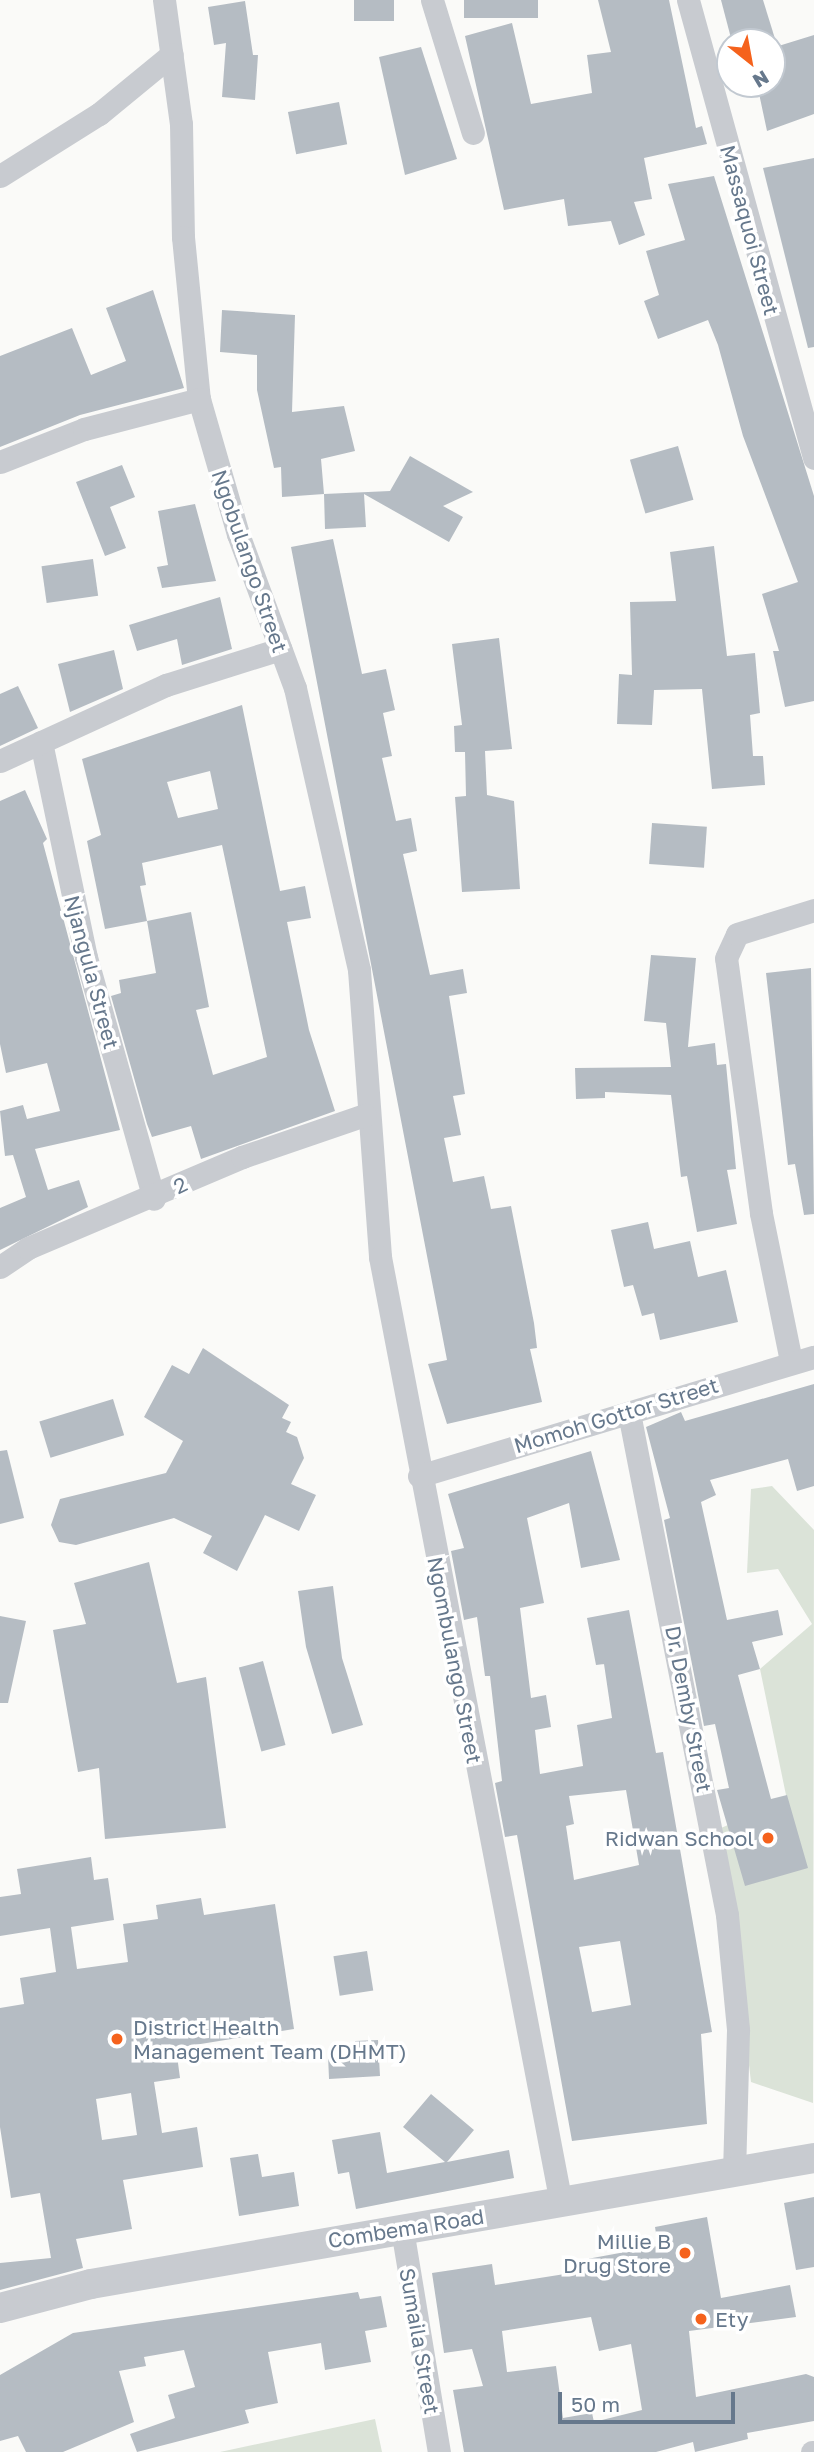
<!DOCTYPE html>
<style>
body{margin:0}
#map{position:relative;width:814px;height:2452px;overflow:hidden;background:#fafaf8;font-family:"Golos Text",sans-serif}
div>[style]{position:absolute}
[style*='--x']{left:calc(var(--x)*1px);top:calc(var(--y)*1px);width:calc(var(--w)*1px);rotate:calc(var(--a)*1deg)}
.green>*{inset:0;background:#dbe3d8}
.building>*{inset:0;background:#b5bcc3;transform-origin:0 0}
.minor>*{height:23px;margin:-11.5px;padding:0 11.5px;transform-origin:11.5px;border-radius:11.5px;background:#c8cbd0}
.tertiary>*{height:30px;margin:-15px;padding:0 15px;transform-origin:15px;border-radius:15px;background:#c8cbd0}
.dots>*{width:19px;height:19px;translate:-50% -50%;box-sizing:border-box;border:4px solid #fff;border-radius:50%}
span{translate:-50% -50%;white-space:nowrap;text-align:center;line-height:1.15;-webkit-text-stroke:7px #fff;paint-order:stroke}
.street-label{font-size:21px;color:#66788c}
.poi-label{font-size:21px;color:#66788c}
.right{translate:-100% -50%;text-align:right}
.left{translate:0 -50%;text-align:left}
.north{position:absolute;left:716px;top:28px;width:70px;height:70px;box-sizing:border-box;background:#fff;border:2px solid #c2c9d1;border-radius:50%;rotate:149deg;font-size:19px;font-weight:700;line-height:28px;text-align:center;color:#66788c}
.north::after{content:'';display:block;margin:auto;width:24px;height:32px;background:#f5621c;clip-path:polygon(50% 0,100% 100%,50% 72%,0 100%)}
.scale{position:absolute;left:558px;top:2392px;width:177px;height:32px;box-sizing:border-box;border:4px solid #66788c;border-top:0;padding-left:9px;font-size:21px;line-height:24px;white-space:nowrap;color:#66788c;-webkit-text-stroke:5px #fff;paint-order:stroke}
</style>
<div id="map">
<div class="green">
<div style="clip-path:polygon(772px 1486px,814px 1530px,813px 2103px,751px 2082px,721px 1828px,787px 1800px,760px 1669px,812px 1624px,778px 1569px,747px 1573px,751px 1489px)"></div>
<div style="clip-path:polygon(375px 2419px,382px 2452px,220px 2452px)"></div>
</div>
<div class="building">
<div style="left:354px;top:0;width:40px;height:21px"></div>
<div style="left:464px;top:0;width:74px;height:18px"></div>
<div style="clip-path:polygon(598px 0,669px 0,696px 128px,702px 126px,707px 144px,644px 158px,652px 199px,634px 202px,645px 235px,619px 245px,611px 221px,568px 226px,564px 199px,504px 210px,465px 36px,512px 23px,531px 104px,592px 93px,587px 55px,611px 52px)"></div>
<div style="clip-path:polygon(721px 0,763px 0,776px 42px,732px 42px)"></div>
<div style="clip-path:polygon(245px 1px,253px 55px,258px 55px,255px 100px,222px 97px,226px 43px,214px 45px,208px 7px)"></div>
<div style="clip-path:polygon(814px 35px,814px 114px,767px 131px,757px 84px,772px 84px,772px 48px)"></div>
<div style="clip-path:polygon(421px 47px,457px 159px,405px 175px,379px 57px)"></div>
<div style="left:339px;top:102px;width:43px;height:52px;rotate:79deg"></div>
<div style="clip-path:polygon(814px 158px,814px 347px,808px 348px,763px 168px)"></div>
<div style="clip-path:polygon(714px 176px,814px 496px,814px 701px,785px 707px,773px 651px,779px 651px,762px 594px,798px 582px,743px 436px,718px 345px,708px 320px,658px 339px,644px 301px,659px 295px,646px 251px,685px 240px,668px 184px)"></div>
<div style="clip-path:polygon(153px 290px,184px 388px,80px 415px,0 447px,0 356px,72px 328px,91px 375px,126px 361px,106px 308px)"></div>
<div style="clip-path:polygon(222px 310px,295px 315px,292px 412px,344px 406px,355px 451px,321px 459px,324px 494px,282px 497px,281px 467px,274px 468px,257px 390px,257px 355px,220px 352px)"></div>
<div style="left:678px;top:446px;width:56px;height:50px;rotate:74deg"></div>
<div style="clip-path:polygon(410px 456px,473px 492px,443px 506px,463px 517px,449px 542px,364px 494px,366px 527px,325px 529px,324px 494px,390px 491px)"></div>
<div style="clip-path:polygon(122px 465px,135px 497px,110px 507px,126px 548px,105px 556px,76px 482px)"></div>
<div style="clip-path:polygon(195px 504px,216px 581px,162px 588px,157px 567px,168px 565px,158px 511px)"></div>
<div style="clip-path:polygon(333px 539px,362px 674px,386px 669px,395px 710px,383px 713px,392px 756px,382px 758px,396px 821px,411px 818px,417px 851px,403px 854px,430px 975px,463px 969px,467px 993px,449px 996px,465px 1094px,453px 1096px,461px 1135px,444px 1138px,453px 1182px,484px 1176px,491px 1209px,511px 1206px,534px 1323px,537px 1348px,530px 1349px,542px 1402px,447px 1424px,428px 1364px,447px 1360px,291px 547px)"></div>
<div style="clip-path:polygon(714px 546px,727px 656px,755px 653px,760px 713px,750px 715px,753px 756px,763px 756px,765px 785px,712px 789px,702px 689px,654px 690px,652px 725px,617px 724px,619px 674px,632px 675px,630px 602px,676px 601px,670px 552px)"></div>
<div style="left:93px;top:559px;width:37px;height:52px;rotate:82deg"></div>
<div style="clip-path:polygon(220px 597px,232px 649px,182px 665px,177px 639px,137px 651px,129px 625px)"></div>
<div style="clip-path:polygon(499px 638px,512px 749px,485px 751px,487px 795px,514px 801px,520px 889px,462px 892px,455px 797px,466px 796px,465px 752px,455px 752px,454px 726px,462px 725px,452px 644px)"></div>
<div style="clip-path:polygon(114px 650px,123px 689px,70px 712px,58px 664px)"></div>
<div style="clip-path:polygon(18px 686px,38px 728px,0 746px,0 694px)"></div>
<div style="clip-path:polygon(evenodd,242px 705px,280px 891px,305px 886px,311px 918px,287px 922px,309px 1030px,335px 1111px,201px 1159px,191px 1126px,152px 1137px,147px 1124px,111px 996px,121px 993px,119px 980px,156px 973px,147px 921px,105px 929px,87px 841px,101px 835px,82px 759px,242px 705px,210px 771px,218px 809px,178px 818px,167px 782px,210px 771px,242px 705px,222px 845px,267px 1057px,213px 1075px,196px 1010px,209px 1007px,191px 912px,147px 921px,140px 886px,146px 885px,142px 863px,222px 845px)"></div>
<div style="clip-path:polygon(25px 790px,47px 839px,43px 843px,120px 1130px,35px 1149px,48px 1190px,79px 1180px,88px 1207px,0 1250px,0 1208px,26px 1197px,13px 1155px,5px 1156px,0 1111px,23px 1105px,27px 1119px,60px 1111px,47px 1063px,6px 1073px,0 1044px,0 801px)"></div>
<div style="left:652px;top:823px;width:55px;height:41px;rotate:4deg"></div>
<div style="clip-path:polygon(651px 955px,696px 958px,688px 1047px,715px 1043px,717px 1065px,726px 1064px,736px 1169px,727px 1170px,737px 1224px,697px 1232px,687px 1176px,681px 1177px,671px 1095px,605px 1092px,605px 1098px,576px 1099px,575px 1068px,671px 1067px,666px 1023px,644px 1021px)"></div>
<div style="clip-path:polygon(811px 968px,814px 1214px,804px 1215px,795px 1164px,788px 1165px,766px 973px)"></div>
<div style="clip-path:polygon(648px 1222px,654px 1249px,690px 1241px,698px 1277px,726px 1270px,738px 1322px,660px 1340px,654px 1313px,642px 1316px,633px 1285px,624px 1287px,611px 1230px)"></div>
<div style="clip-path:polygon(203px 1348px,289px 1405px,282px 1418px,291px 1422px,286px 1432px,297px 1437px,304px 1458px,291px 1484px,316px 1495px,299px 1531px,265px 1515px,237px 1571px,203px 1553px,212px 1536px,174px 1518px,76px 1545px,59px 1542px,51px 1525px,60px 1499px,166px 1473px,183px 1441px,144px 1417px,172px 1365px,189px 1374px)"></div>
<div style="clip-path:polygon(814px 1384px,814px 1486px,797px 1491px,788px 1459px,710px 1480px,716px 1495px,701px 1502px,727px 1620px,778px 1610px,783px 1635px,752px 1642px,760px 1669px,738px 1675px,771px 1799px,787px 1795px,808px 1868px,745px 1886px,717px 1790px,729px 1788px,715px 1724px,704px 1726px,664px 1520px,670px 1518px,646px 1427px,681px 1412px,685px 1421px)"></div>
<div style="left:113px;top:1399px;width:38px;height:77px;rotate:73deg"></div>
<div style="clip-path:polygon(7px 1450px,24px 1518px,0 1524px,0 1451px)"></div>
<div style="clip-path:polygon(evenodd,591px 1451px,620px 1560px,581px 1568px,569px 1503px,527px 1518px,544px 1603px,520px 1608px,531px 1698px,546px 1695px,551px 1727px,535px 1730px,540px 1774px,583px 1766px,577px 1725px,612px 1718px,604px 1664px,596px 1665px,587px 1618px,629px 1610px,656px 1753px,663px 1752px,712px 2032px,701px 2034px,707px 2124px,572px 2141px,517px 1835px,505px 1837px,495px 1783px,502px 1781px,490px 1676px,485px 1676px,477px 1617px,464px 1620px,451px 1551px,464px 1548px,448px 1494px,591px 1451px,626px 1790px,639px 1865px,574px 1880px,566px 1826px,574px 1824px,569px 1796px,626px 1790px,591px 1451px,620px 1941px,631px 2005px,592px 2012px,579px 1947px,620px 1941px)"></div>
<div style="clip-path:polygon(149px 1562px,177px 1683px,206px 1677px,226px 1828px,105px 1839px,99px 1768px,78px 1772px,53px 1630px,86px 1624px,74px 1583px)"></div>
<div style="clip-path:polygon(333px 1586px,342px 1658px,363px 1725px,332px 1734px,306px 1647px,298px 1591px)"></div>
<div style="clip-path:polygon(0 1616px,26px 1621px,8px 1703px,0 1703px)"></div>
<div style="left:263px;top:1661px;width:87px;height:25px;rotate:75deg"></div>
<div style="clip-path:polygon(evenodd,91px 1857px,94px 1880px,108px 1878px,114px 1920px,71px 1927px,77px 1969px,128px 1962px,123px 1924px,158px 1919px,156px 1905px,201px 1898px,204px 1915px,275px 1904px,294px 2029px,176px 2048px,180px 2078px,154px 2082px,162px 2133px,197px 2127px,203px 2167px,123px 2180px,132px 2229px,76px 2239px,83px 2268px,0 2290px,0 2263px,51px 2258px,40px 2193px,11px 2198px,0 2127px,0 2008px,24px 2004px,20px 1978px,56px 1972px,50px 1928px,0 1936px,0 1897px,21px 1894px,17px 1869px,91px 1857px,131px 2093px,137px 2135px,102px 2140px,96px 2099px,131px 2093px)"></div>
<div style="left:367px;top:1951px;width:40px;height:34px;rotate:81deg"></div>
<div style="clip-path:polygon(378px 2040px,380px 2076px,329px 2079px,328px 2055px,355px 2053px,355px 2041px)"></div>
<div style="clip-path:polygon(431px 2094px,474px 2130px,447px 2162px,509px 2150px,514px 2178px,356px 2209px,349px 2172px,338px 2174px,332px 2140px,380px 2132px,387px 2173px,445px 2162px,403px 2127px)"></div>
<div style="clip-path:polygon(258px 2154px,262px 2177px,294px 2172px,299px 2206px,239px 2216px,230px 2158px)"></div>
<div style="clip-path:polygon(814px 2197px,814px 2267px,796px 2270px,784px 2203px)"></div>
<div style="clip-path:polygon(evenodd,707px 2217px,721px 2298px,790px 2285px,796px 2317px,689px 2331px,696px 2397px,806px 2374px,814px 2377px,814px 2421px,747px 2433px,748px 2439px,695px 2452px,693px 2442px,656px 2452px,464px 2452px,453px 2390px,483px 2386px,472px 2349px,444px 2353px,432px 2273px,492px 2264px,495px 2285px,590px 2270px,587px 2259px,658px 2246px,655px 2227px,707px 2217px,591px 2317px,599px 2351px,631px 2344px,642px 2410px,594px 2422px,592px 2413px,563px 2418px,556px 2366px,507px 2372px,502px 2331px,591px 2317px)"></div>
<div style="clip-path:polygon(358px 2292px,360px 2299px,381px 2296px,387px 2327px,365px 2331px,371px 2362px,325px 2370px,321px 2343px,268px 2352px,278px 2403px,245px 2410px,249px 2423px,137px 2452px,130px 2434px,175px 2418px,168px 2395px,195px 2387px,184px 2350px,144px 2357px,146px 2366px,119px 2371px,134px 2422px,63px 2452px,26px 2452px,18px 2436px,0 2441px,0 2375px,73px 2333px)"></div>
</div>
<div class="minor">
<div style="--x:164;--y:0;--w:125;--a:82.2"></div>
<div style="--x:181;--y:124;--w:113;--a:89"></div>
<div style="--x:183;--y:237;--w:163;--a:84.4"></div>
<div style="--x:199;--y:399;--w:141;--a:73.9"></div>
<div style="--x:238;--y:534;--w:164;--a:69.7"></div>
<div style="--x:295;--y:688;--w:289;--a:77.2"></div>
<div style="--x:359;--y:970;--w:288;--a:85.8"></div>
<div style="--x:380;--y:1257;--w:963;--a:79.17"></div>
<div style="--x:432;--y:0;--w:139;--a:72.9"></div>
<div style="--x:688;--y:0;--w:475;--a:74.6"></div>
<div style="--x:0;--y:176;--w:117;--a:-32.1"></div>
<div style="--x:99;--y:114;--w:94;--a:-39.4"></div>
<div style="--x:0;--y:462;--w:90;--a:-21.4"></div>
<div style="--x:84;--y:429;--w:119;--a:-14.6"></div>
<div style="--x:41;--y:742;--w:220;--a:78.2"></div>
<div style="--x:86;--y:957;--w:251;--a:74.3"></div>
<div style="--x:0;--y:761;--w:183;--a:-24.6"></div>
<div style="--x:166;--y:685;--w:120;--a:-17.5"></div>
<div style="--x:0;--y:1267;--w:34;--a:-34"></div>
<div style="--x:28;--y:1248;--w:233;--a:-23"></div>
<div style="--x:242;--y:1157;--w:130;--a:-18.9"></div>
<div style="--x:791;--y:1361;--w:151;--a:-101.5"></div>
<div style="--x:761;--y:1213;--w:257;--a:-97.8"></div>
<div style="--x:726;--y:958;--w:26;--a:-65"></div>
<div style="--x:737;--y:934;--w:81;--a:-17.3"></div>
<div style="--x:629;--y:1413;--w:511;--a:78.95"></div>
<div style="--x:727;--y:1915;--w:116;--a:84.5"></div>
<div style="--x:738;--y:2030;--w:144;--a:91.6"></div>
<div style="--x:419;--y:1476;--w:413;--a:-16.8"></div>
<div style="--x:402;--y:2229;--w:226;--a:80.6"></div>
<div style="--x:812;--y:2452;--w:2;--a:0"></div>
</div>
<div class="tertiary">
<div style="--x:0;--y:2308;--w:94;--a:-14.8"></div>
<div style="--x:91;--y:2284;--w:734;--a:-9.89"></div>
</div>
<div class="dots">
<div style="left:768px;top:1838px;background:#f5621c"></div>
<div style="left:117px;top:2039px;background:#f5621c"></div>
<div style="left:685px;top:2253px;background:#f5621c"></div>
<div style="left:701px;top:2319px;background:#f5621c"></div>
</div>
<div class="street-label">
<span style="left:750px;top:230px;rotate:75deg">Massaquoi Street</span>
<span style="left:250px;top:561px;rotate:71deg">Ngobulango Street</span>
<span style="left:92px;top:972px;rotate:75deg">Njangula Street</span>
<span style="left:180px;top:1185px;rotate:-27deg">2</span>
<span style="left:616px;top:1415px;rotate:-17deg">Momoh Gottor Street</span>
<span style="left:455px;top:1660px;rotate:79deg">Ngombulango Street</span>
<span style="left:689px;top:1709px;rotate:79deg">Dr. Demby Street</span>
<span style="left:406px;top:2228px;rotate:-9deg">Combema Road</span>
<span style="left:420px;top:2341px;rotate:80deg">Sumaila Street</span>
</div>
<div class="poi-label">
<span class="right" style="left:754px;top:1838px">Ridwan School</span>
<span class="left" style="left:133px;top:2039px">District Health<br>Management Team (DHMT)</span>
<span class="right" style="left:671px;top:2253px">Millie B<br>Drug Store</span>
<span class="left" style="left:715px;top:2319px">Ety</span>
</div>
<div class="north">N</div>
<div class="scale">50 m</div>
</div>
